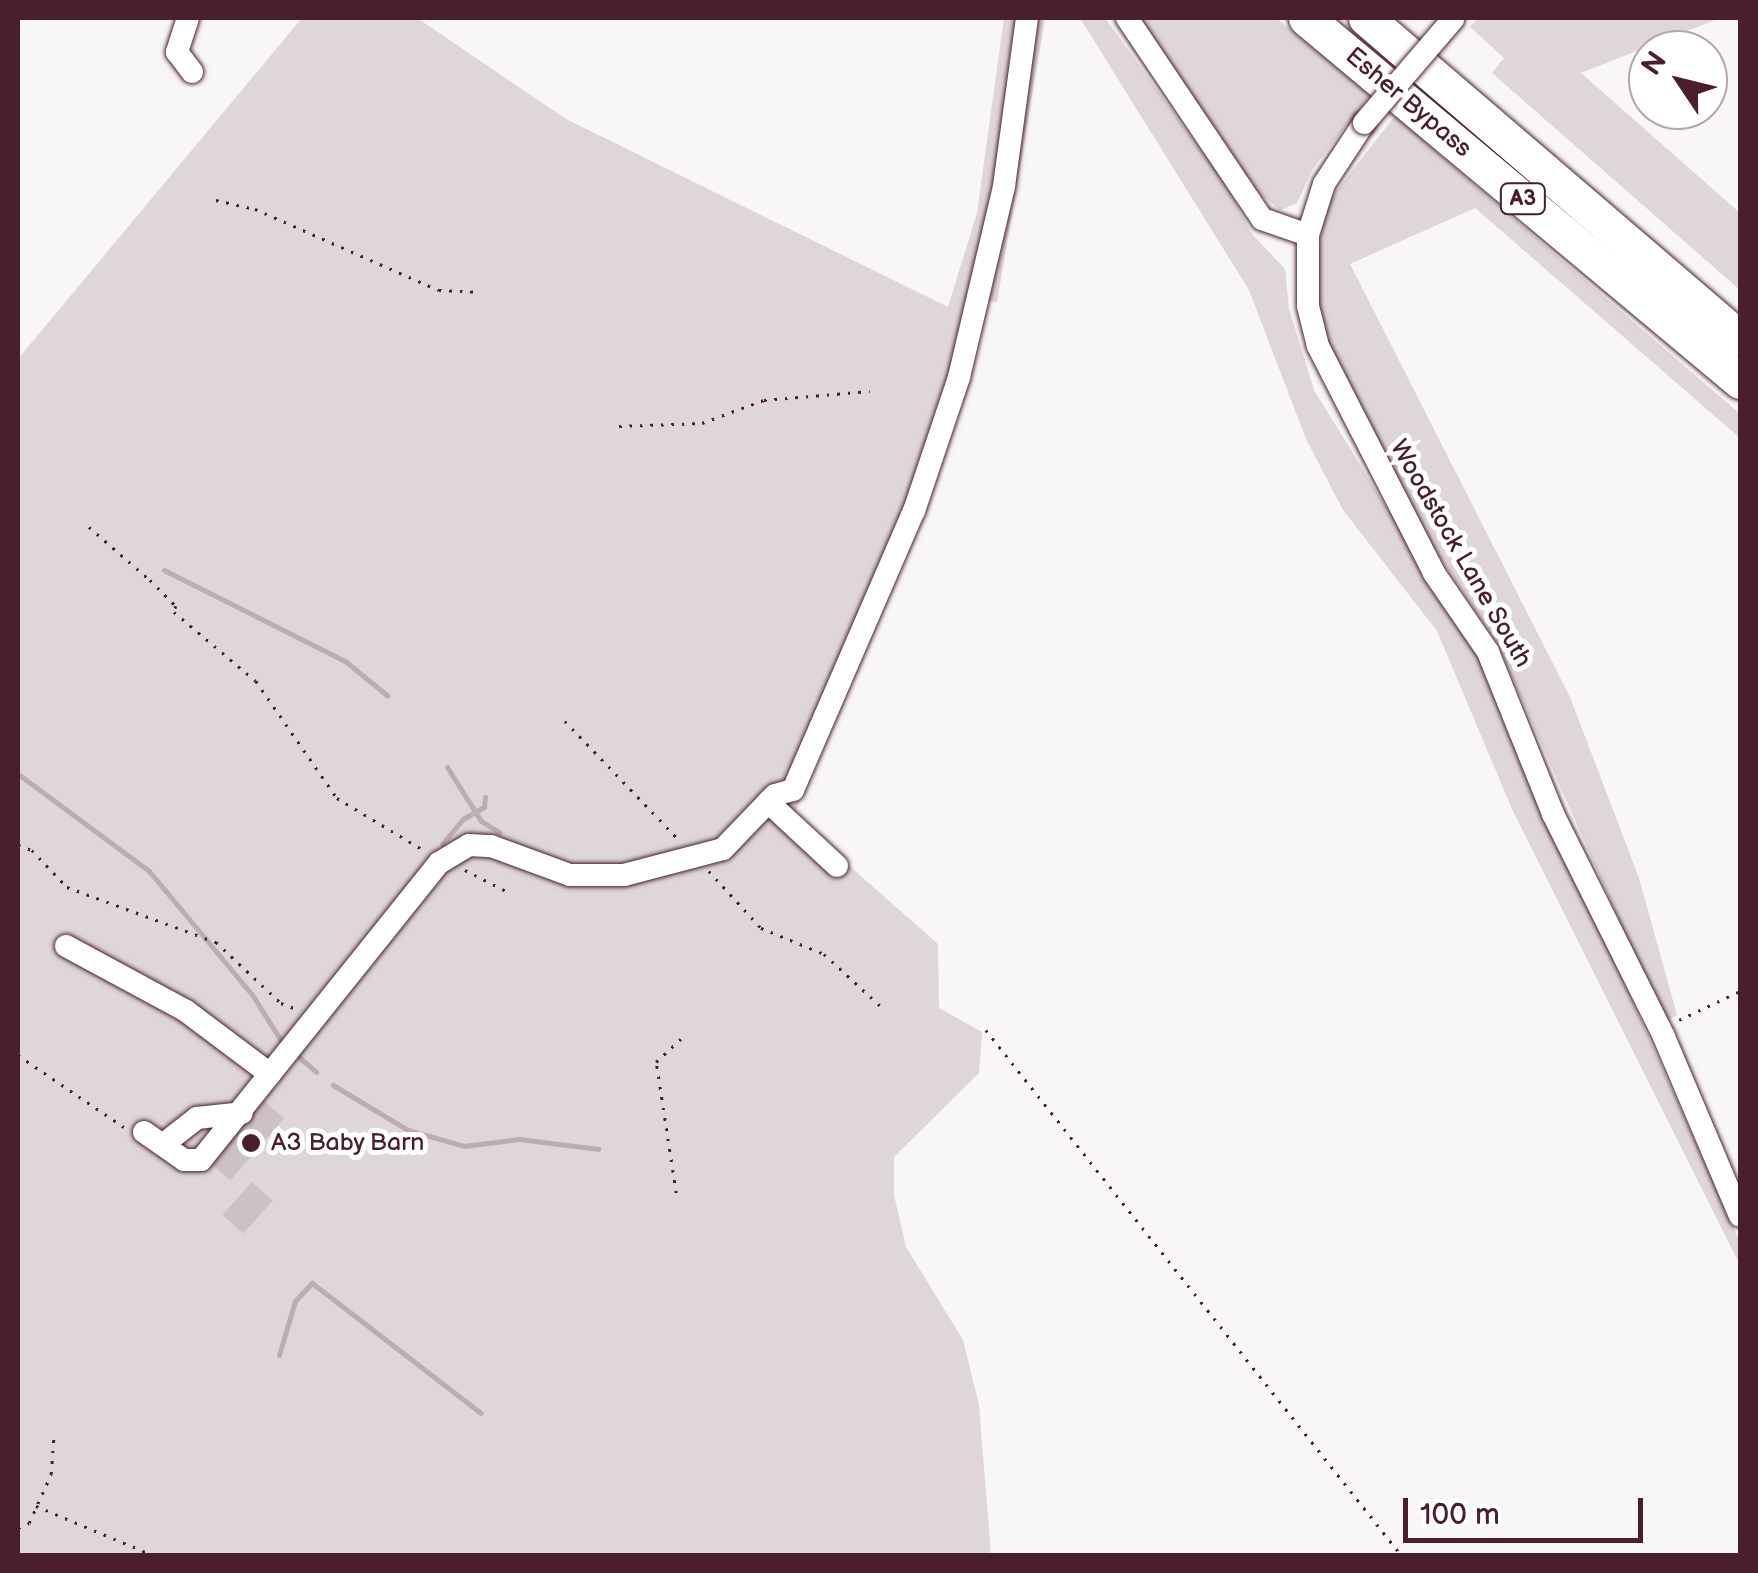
<!DOCTYPE html>
<style>
body{margin:0}
#map{position:relative;width:1758px;height:1573px;overflow:hidden;background:#f8f6f7;font-family:"Balsamiq Sans",sans-serif}
div>[style]{position:absolute}
[style*='--x']{left:calc(var(--x)*1px);top:calc(var(--y)*1px);width:calc(var(--w)*1px);rotate:calc(var(--a)*1deg)}
.green>*{inset:0;background:#ded6d9}
.stream>*{height:5px;margin:-2.5px;padding:0 2.5px;transform-origin:2.5px;border-radius:2.5px;background:#bdadb0}
.building>*{inset:0;background:#cdc1c4;transform-origin:0 0}
.path>*{height:2.5px;margin-top:-1.25px;transform-origin:0;background:repeating-linear-gradient(90deg,#4a1f2b 0 2.5px,transparent 0 10.5px)}
.roads{filter:drop-shadow(0 0 2px #4a1f2b) drop-shadow(0 0 2px #4a1f2b)}
.minor>*{height:22px;margin:-11px;padding:0 11px;transform-origin:11px;border-radius:11px;background:#fff}
.highway>*{height:35px;margin:-17.5px;padding:0 17.5px;transform-origin:17.5px;border-radius:17.5px;background:#fff}
.bridges{filter:drop-shadow(0 0 2px #4a1f2b) drop-shadow(0 0 2px #4a1f2b)}
.minor-bridge>*{height:22px;margin:-11px;padding:0 11px;transform-origin:11px;border-radius:11px;background:#fff}
.dots>*{width:28px;height:28px;translate:-50% -50%;box-sizing:border-box;border:5px solid #fff;border-radius:50%}
span{translate:-50% -50%;white-space:nowrap;text-align:center;line-height:1.15;-webkit-text-stroke:10px #fff;paint-order:stroke}
.shield-label span{padding:2px 8px;background:#fff;border:2px solid;border-radius:8px;-webkit-text-stroke-width:0}
.shield-label{font-size:22px;color:#4a1f2b;font-weight:700}
.street-label{font-size:25px;color:#4a1f2b}
.poi-label{font-size:25px;color:#4a1f2b}
.left{translate:0 -50%;text-align:left}
.frame{position:absolute;inset:0;border:20px solid #4a1f2b;pointer-events:none}
.north{position:absolute;left:1628px;top:30px;width:100px;height:100px;box-sizing:border-box;background:#fff;border:2px solid #b7a5aa;border-radius:50%;rotate:305deg;font-size:28px;font-weight:700;line-height:40px;text-align:center;color:#4a1f2b}
.north::after{content:'';display:block;margin:auto;width:35px;height:45px;background:#4a1f2b;clip-path:polygon(50% 0,100% 100%,50% 72%,0 100%)}
.scale{position:absolute;left:1403px;top:1498px;width:240px;height:45px;box-sizing:border-box;border:5px solid #4a1f2b;border-top:0;padding-left:12px;font-size:30px;line-height:35px;white-space:nowrap;color:#4a1f2b;-webkit-text-stroke:8px #fff;paint-order:stroke}
</style>
<div id="map">
<div class="green">
<div style="clip-path:polygon(302px 18px,417px 18px,566px 119px,948px 307px,977px 213px,1004px 18px,1045px 18px,997px 302px,980px 301px,794px 817px,938px 944px,939px 1008px,982px 1032px,979px 1073px,894px 1157px,894px 1195px,906px 1247px,963px 1340px,979px 1405px,991px 1555px,18px 1556px,18px 359px)"></div>
<div style="clip-path:polygon(1080px 18px,1105px 18px,1224px 182px,1252px 234px,1285px 269px,1289px 309px,1314px 390px,1478px 656px,1740px 1242px,1740px 1265px,1512px 809px,1437px 631px,1343px 510px,1306px 439px,1249px 290px)"></div>
<div style="clip-path:polygon(1134px 18px,1276px 18px,1370px 95px,1312px 170px,1297px 203px,1280px 210px,1251px 186px)"></div>
<div style="clip-path:polygon(1478px 18px,1720px 18px,1581px 73px,1740px 213px,1740px 290px,1492px 73px,1504px 58px,1470px 27px)"></div>
<div style="clip-path:polygon(1395px 116px,1740px 414px,1740px 438px,1475px 208px,1350px 264px,1570px 697px,1639px 878px,1677px 1015px,1664px 1022px,1497px 643px,1431px 544px,1322px 330px,1314px 288px,1323px 220px,1330px 199px)"></div>
</div>
<div class="stream">
<div style="--x:164;--y:570;--w:203;--a:26.7"></div>
<div style="--x:345;--y:661;--w:55;--a:39.1"></div>
<div style="--x:447;--y:767;--w:64;--a:57.8"></div>
<div style="--x:481;--y:821;--w:22;--a:32"></div>
<div style="--x:18;--y:774;--w:163;--a:36.5"></div>
<div style="--x:149;--y:871;--w:163;--a:50.2"></div>
<div style="--x:253;--y:996;--w:51;--a:57.9"></div>
<div style="--x:442;--y:844;--w:33;--a:-50"></div>
<div style="--x:463;--y:819;--w:24;--a:-30"></div>
<div style="--x:484;--y:807;--w:10;--a:-84"></div>
<div style="--x:299;--y:1057;--w:23;--a:41"></div>
<div style="--x:333;--y:1085;--w:87;--a:31"></div>
<div style="--x:408;--y:1130;--w:58;--a:15.9"></div>
<div style="--x:464;--y:1146;--w:55;--a:-7.3"></div>
<div style="--x:519;--y:1139;--w:80;--a:7.2"></div>
<div style="--x:279;--y:1355;--w:56;--a:-73.5"></div>
<div style="--x:295;--y:1301;--w:25;--a:-47"></div>
<div style="--x:312;--y:1283;--w:213;--a:37.6"></div>
</div>
<div class="building">
<div style="left:263px;top:1100px;width:28px;height:82px;rotate:41deg"></div>
<div style="left:252px;top:1182px;width:28px;height:44px;rotate:42deg"></div>
</div>
<div class="path">
<div style="--x:216;--y:200;--w:40;--a:13"></div>
<div style="--x:255;--y:209;--w:201;--a:23.8"></div>
<div style="--x:439;--y:290;--w:42;--a:2.7"></div>
<div style="--x:619;--y:426;--w:83;--a:-2.1"></div>
<div style="--x:702;--y:423;--w:66;--a:-20.4"></div>
<div style="--x:764;--y:400;--w:106;--a:-4.9"></div>
<div style="--x:89;--y:527;--w:81;--a:41"></div>
<div style="--x:150;--y:580;--w:37;--a:45"></div>
<div style="--x:176;--y:606;--w:6;--a:108"></div>
<div style="--x:174;--y:612;--w:107;--a:40.1"></div>
<div style="--x:256;--y:681;--w:142;--a:55.3"></div>
<div style="--x:337;--y:798;--w:99;--a:31"></div>
<div style="--x:565;--y:721;--w:165;--a:46.2"></div>
<div style="--x:18;--y:845;--w:15;--a:20"></div>
<div style="--x:32;--y:850;--w:51;--a:46.6"></div>
<div style="--x:67;--y:887;--w:159;--a:20.3"></div>
<div style="--x:216;--y:942;--w:89;--a:43.2"></div>
<div style="--x:281;--y:1003;--w:19;--a:21"></div>
<div style="--x:465;--y:870;--w:46;--a:27.1"></div>
<div style="--x:709;--y:871;--w:77;--a:47.6"></div>
<div style="--x:761;--y:928;--w:68;--a:22.4"></div>
<div style="--x:824;--y:954;--w:83;--a:42.6"></div>
<div style="--x:1679;--y:1020;--w:68;--a:-25.4"></div>
<div style="--x:986;--y:1030;--w:671;--a:51.66"></div>
<div style="--x:18;--y:1055;--w:128;--a:34.2"></div>
<div style="--x:676;--y:1193;--w:133;--a:-98.7"></div>
<div style="--x:656;--y:1062;--w:41;--a:-43"></div>
<div style="--x:36;--y:1506;--w:129;--a:22.8"></div>
<div style="--x:18;--y:1528;--w:12;--a:-24"></div>
<div style="--x:29;--y:1523;--w:54;--a:-65.8"></div>
<div style="--x:51;--y:1474;--w:42;--a:-85.9"></div>
</div>
<div class="roads">
<div class="minor">
<div style="--x:188;--y:18;--w:36;--a:108"></div>
<div style="--x:177;--y:52;--w:25;--a:53"></div>
<div style="--x:1127;--y:18;--w:242;--a:56.1"></div>
<div style="--x:1262;--y:219;--w:49;--a:19.2"></div>
<div style="--x:1364;--y:123;--w:73;--a:123.3"></div>
<div style="--x:1324;--y:184;--w:53;--a:107.4"></div>
<div style="--x:1308;--y:235;--w:71;--a:90"></div>
<div style="--x:1308;--y:306;--w:41;--a:76"></div>
<div style="--x:1318;--y:346;--w:255;--a:62.9"></div>
<div style="--x:1434;--y:573;--w:96;--a:55.6"></div>
<div style="--x:1488;--y:652;--w:175;--a:68.1"></div>
<div style="--x:1553;--y:814;--w:249;--a:63.5"></div>
<div style="--x:1664;--y:1037;--w:194;--a:67"></div>
<div style="--x:768;--y:802;--w:94;--a:42.8"></div>
<div style="--x:66;--y:946;--w:136;--a:28.4"></div>
<div style="--x:186;--y:1011;--w:105;--a:36.9"></div>
<div style="--x:144;--y:1132;--w:49;--a:35"></div>
<div style="--x:184;--y:1160;--w:17;--a:0"></div>
<div style="--x:201;--y:1160;--w:381;--a:-51.3"></div>
<div style="--x:439;--y:863;--w:35;--a:-31"></div>
<div style="--x:469;--y:845;--w:22;--a:3"></div>
<div style="--x:491;--y:846;--w:84;--a:20.2"></div>
<div style="--x:570;--y:875;--w:54;--a:0"></div>
<div style="--x:624;--y:875;--w:102;--a:-14.7"></div>
<div style="--x:723;--y:849;--w:75;--a:-46.1"></div>
<div style="--x:775;--y:795;--w:19;--a:-16"></div>
<div style="--x:793;--y:790;--w:304;--a:-66.6"></div>
<div style="--x:914;--y:511;--w:141;--a:-71.4"></div>
<div style="--x:959;--y:377;--w:196;--a:-76.7"></div>
<div style="--x:1004;--y:186;--w:170;--a:-82.2"></div>
<div style="--x:165;--y:1143;--w:41;--a:-38"></div>
<div style="--x:197;--y:1118;--w:45;--a:-6.3"></div>
</div>
<div class="highway">
<div style="--x:1306;--y:18;--w:566;--a:39.91"></div>
<div style="--x:1366;--y:18;--w:492;--a:40.6"></div>
</div>
</div>
<div class="bridges">
<div class="minor-bridge">
<div style="--x:1364;--y:123;--w:137;--a:-49.4"></div>
</div>
</div>
<div class="dots">
<div style="left:251px;top:1143px;background:#4a1f2b"></div>
</div>
<div class="shield-label">
<span style="left:1523px;top:199px">A3</span>
</div>
<div class="street-label">
<span style="left:1408px;top:103px;rotate:40deg">Esher Bypass</span>
<span style="left:1460px;top:554px;rotate:60deg">Woodstock Lane South</span>
</div>
<div class="poi-label">
<span class="left" style="left:271px;top:1143px">A3 Baby Barn</span>
</div>
<div class="frame"></div>
<div class="north">N</div>
<div class="scale">100 m</div>
</div>
